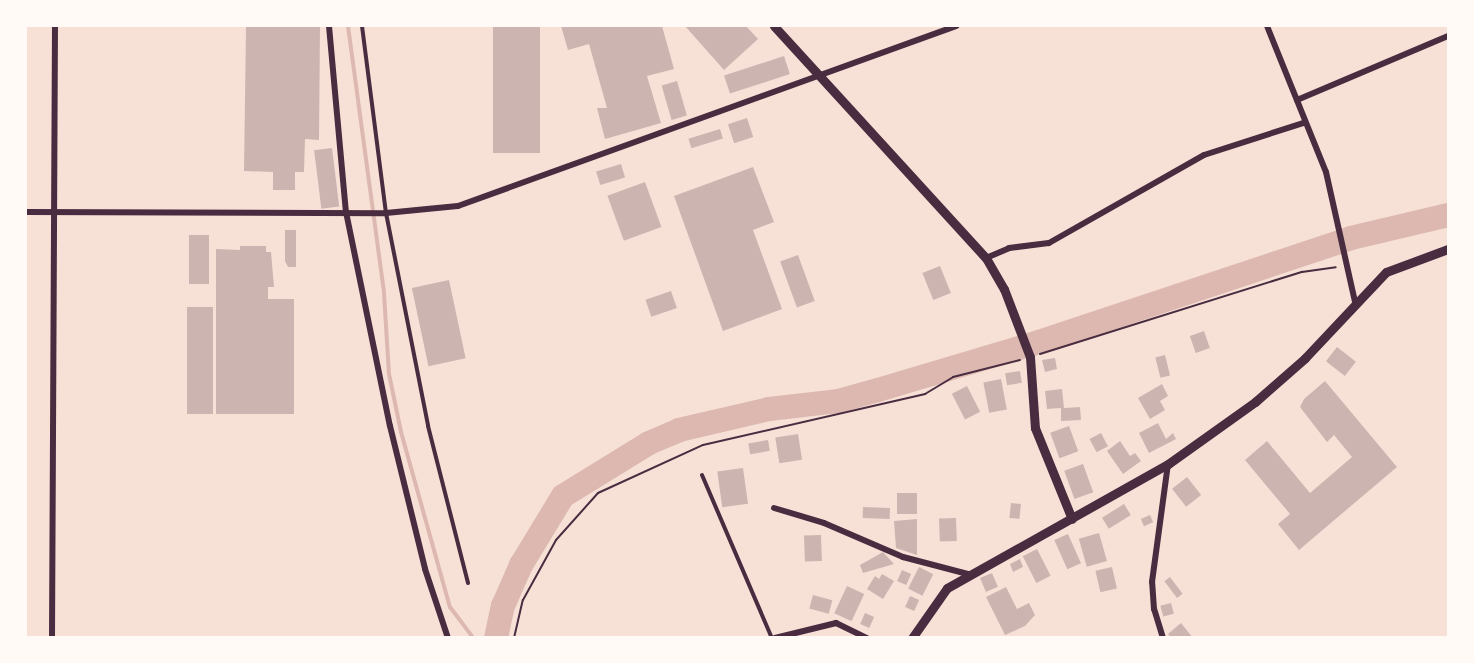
<!DOCTYPE html>
<style>
body{margin:0}
#map{position:relative;width:1474px;height:663px;overflow:hidden;background:#f7e1d7;font-family:"Varela Round",sans-serif}
div>[style]{position:absolute}
[style*='--x']{left:calc(var(--x)*1px);top:calc(var(--y)*1px);width:calc(var(--w)*1px);rotate:calc(var(--a)*1deg)}
.stream>*{height:4px;margin:-2px;padding:0 2px;transform-origin:2px;border-radius:2px;background:#dcb8b0}
.river>*{height:24px;margin:-12px;padding:0 12px;transform-origin:12px;border-radius:12px;background:#dcb8b0}
.building>*{inset:0;background:#ccb4b1;transform-origin:0 0}
.path>*{height:2px;margin:-1px;padding:0 1px;transform-origin:1px;border-radius:1px;background:#4a2c40}
.service>*{height:4px;margin:-2px;padding:0 2px;transform-origin:2px;border-radius:2px;background:#4a2c40}
.minor>*{height:6px;margin:-3px;padding:0 3px;transform-origin:3px;border-radius:3px;background:#4a2c40}
.tertiary>*{height:9px;margin:-4.5px;padding:0 4.5px;transform-origin:4.5px;border-radius:4.5px;background:#4a2c40}
span{translate:-50% -50%;white-space:nowrap;text-align:center;line-height:1.15;-webkit-text-stroke:6px #fffaf5;paint-order:stroke}
.frame{position:absolute;inset:0;border:27px solid #fffaf5;pointer-events:none}
</style>
<div id="map">
<div class="stream">
<div style="--x:348;--y:26;--w:269;--a:82.3"></div>
<div style="--x:384;--y:293;--w:81;--a:86.5"></div>
<div style="--x:389;--y:374;--w:59;--a:78.3"></div>
<div style="--x:401;--y:432;--w:182;--a:74.4"></div>
<div style="--x:450;--y:607;--w:39;--a:53"></div>
</div>
<div class="river">
<div style="--x:496;--y:638;--w:33;--a:-78"></div>
<div style="--x:503;--y:606;--w:45;--a:-66.3"></div>
<div style="--x:521;--y:565;--w:81;--a:-58.7"></div>
<div style="--x:563;--y:496;--w:101;--a:-31.6"></div>
<div style="--x:649;--y:443;--w:33;--a:-23"></div>
<div style="--x:679;--y:430;--w:92;--a:-13.1"></div>
<div style="--x:769;--y:409;--w:69;--a:-6.6"></div>
<div style="--x:838;--y:401;--w:41;--a:-15.4"></div>
<div style="--x:878;--y:390;--w:168;--a:-16.6"></div>
<div style="--x:1039;--y:342;--w:329;--a:-18.4"></div>
<div style="--x:1351;--y:238;--w:100;--a:-13.3"></div>
</div>
<div class="building">
<div style="clip-path:polygon(246px 26px,320px 26px,319px 140px,305px 139px,304px 172px,295px 172px,295px 190px,273px 190px,273px 172px,244px 171px)"></div>
<div style="left:493px;top:26px;width:47px;height:127px"></div>
<div style="clip-path:polygon(561px 26px,662px 26px,674px 69px,647px 76px,661px 123px,605px 139px,597px 108px,607px 108px,589px 44px,568px 50px)"></div>
<div style="clip-path:polygon(685px 26px,746px 26px,758px 39px,724px 70px)"></div>
<div style="left:784px;top:56px;width:19px;height:63px;rotate:72deg"></div>
<div style="left:677px;top:81px;width:36px;height:16px;rotate:74deg"></div>
<div style="left:747px;top:118px;width:20px;height:20px;rotate:72deg"></div>
<div style="left:720px;top:129px;width:10px;height:33px;rotate:73deg"></div>
<div style="left:332px;top:148px;width:59px;height:18px;rotate:83deg"></div>
<div style="left:621px;top:164px;width:14px;height:26px;rotate:73deg"></div>
<div style="clip-path:polygon(753px 167px,774px 222px,753px 230px,782px 309px,723px 331px,674px 196px)"></div>
<div style="left:645px;top:182px;width:48px;height:40px;rotate:70deg"></div>
<div style="clip-path:polygon(285px 230px,296px 230px,296px 267px,288px 267px,285px 261px)"></div>
<div style="left:189px;top:235px;width:20px;height:49px"></div>
<div style="clip-path:polygon(240px 246px,266px 246px,266px 252px,271px 252px,274px 287px,268px 287px,268px 299px,294px 299px,294px 414px,216px 414px,216px 249px,240px 250px)"></div>
<div style="left:798px;top:255px;width:49px;height:19px;rotate:70deg"></div>
<div style="left:940px;top:266px;width:29px;height:19px;rotate:68deg"></div>
<div style="left:449px;top:280px;width:80px;height:38px;rotate:78deg"></div>
<div style="left:671px;top:291px;width:18px;height:27px;rotate:71deg"></div>
<div style="left:187px;top:307px;width:26px;height:107px"></div>
<div style="left:1204px;top:331px;width:18px;height:15px;rotate:71deg"></div>
<div style="left:1337px;top:347px;width:24px;height:18px;rotate:38deg"></div>
<div style="left:1165px;top:355px;width:21px;height:10px;rotate:76deg"></div>
<div style="clip-path:polygon(1055px 358px,1057px 369px,1045px 372px,1042px 360px)"></div>
<div style="left:1020px;top:371px;width:12px;height:15px;rotate:81deg"></div>
<div style="left:1001px;top:379px;width:31px;height:18px;rotate:79deg"></div>
<div style="clip-path:polygon(1325px 381px,1397px 467px,1299px 550px,1278px 524px,1290px 514px,1245px 460px,1267px 441px,1310px 493px,1352px 457px,1334px 435px,1327px 442px,1300px 407px,1304px 399px)"></div>
<div style="clip-path:polygon(1162px 384px,1168px 396px,1160px 401px,1165px 410px,1150px 419px,1138px 398px)"></div>
<div style="left:967px;top:386px;width:29px;height:17px;rotate:63deg"></div>
<div style="clip-path:polygon(1062px 389px,1064px 408px,1080px 407px,1081px 420px,1061px 421px,1061px 408px,1047px 409px,1045px 391px)"></div>
<div style="clip-path:polygon(1158px 423px,1166px 439px,1173px 433px,1176px 439px,1149px 453px,1139px 433px)"></div>
<div style="left:1069px;top:426px;width:27px;height:20px;rotate:70deg"></div>
<div style="left:1101px;top:433px;width:15px;height:13px;rotate:62deg"></div>
<div style="left:798px;top:434px;width:26px;height:23px;rotate:81deg"></div>
<div style="left:768px;top:440px;width:11px;height:20px;rotate:80deg"></div>
<div style="clip-path:polygon(1120px 441px,1130px 456px,1135px 453px,1141px 461px,1123px 474px,1107px 451px)"></div>
<div style="left:1083px;top:464px;width:30px;height:20px;rotate:70deg"></div>
<div style="left:743px;top:468px;width:36px;height:26px;rotate:82deg"></div>
<div style="left:1187px;top:477px;width:23px;height:19px;rotate:52deg"></div>
<div style="left:897px;top:493px;width:20px;height:21px"></div>
<div style="left:1011px;top:503px;width:10px;height:15px;rotate:6deg"></div>
<div style="left:1124px;top:504px;width:13px;height:26px;rotate:58deg"></div>
<div style="left:863px;top:507px;width:27px;height:11px;rotate:2deg"></div>
<div style="left:1150px;top:515px;width:8px;height:10px;rotate:67deg"></div>
<div style="left:956px;top:518px;width:23px;height:17px;rotate:88deg"></div>
<div style="clip-path:polygon(917px 519px,917px 555px,896px 548px,894px 521px)"></div>
<div style="left:1099px;top:533px;width:29px;height:21px;rotate:74deg"></div>
<div style="left:1068px;top:534px;width:32px;height:15px;rotate:66deg"></div>
<div style="left:821px;top:535px;width:26px;height:17px;rotate:88deg"></div>
<div style="left:1037px;top:549px;width:30px;height:16px;rotate:63deg"></div>
<div style="clip-path:polygon(883px 552px,894px 564px,863px 573px,860px 565px)"></div>
<div style="clip-path:polygon(1020px 559px,1023px 567px,1013px 572px,1010px 564px)"></div>
<div style="left:919px;top:567px;width:16px;height:24px;rotate:27deg"></div>
<div style="left:1112px;top:567px;width:22px;height:17px;rotate:77deg"></div>
<div style="left:902px;top:570px;width:10px;height:12px;rotate:24deg"></div>
<div style="left:992px;top:573px;width:15px;height:13px;rotate:67deg"></div>
<div style="clip-path:polygon(882px 574px,894px 581px,883px 599px,867px 589px,875px 576px,879px 579px)"></div>
<div style="left:1170px;top:577px;width:21px;height:7px;rotate:53deg"></div>
<div style="left:847px;top:586px;width:19px;height:30px;rotate:25deg"></div>
<div style="clip-path:polygon(1006px 587px,1017px 609px,1029px 603px,1035px 615px,1025px 626px,1005px 635px,986px 597px)"></div>
<div style="left:813px;top:595px;width:20px;height:14px;rotate:15deg"></div>
<div style="left:910px;top:596px;width:10px;height:12px;rotate:24deg"></div>
<div style="left:1171px;top:603px;width:11px;height:11px;rotate:75deg"></div>
<div style="left:865px;top:613px;width:10px;height:12px;rotate:24deg"></div>
<div style="clip-path:polygon(1181px 623px,1193px 638px,1171px 638px,1168px 634px)"></div>
</div>
<div class="path">
<div style="--x:1040;--y:354;--w:275;--a:-17.4"></div>
<div style="--x:1302;--y:272;--w:34;--a:-8"></div>
<div style="--x:514;--y:638;--w:39;--a:-77"></div>
<div style="--x:523;--y:600;--w:68;--a:-61.2"></div>
<div style="--x:556;--y:540;--w:63;--a:-48.2"></div>
<div style="--x:598;--y:493;--w:115;--a:-24.6"></div>
<div style="--x:703;--y:445;--w:228;--a:-12.9"></div>
<div style="--x:925;--y:394;--w:33;--a:-31"></div>
<div style="--x:953;--y:377;--w:69;--a:-14.2"></div>
</div>
<div class="service">
<div style="--x:362;--y:26;--w:189;--a:82.7"></div>
<div style="--x:386;--y:213;--w:217;--a:78.8"></div>
<div style="--x:428;--y:426;--w:162;--a:75.7"></div>
<div style="--x:702;--y:475;--w:177;--a:66.8"></div>
</div>
<div class="minor">
<div style="--x:329;--y:26;--w:187;--a:84.8"></div>
<div style="--x:346;--y:212;--w:218;--a:78.4"></div>
<div style="--x:390;--y:426;--w:147;--a:76.2"></div>
<div style="--x:425;--y:569;--w:73;--a:71.6"></div>
<div style="--x:1267;--y:26;--w:157;--a:68"></div>
<div style="--x:1326;--y:172;--w:133;--a:77.4"></div>
<div style="--x:1297;--y:100;--w:164;--a:-23"></div>
<div style="--x:26;--y:212;--w:360;--a:0.2"></div>
<div style="--x:386;--y:213;--w:72;--a:-5.6"></div>
<div style="--x:458;--y:206;--w:530;--a:-19.87"></div>
<div style="--x:986;--y:258;--w:25;--a:-23"></div>
<div style="--x:1009;--y:248;--w:40;--a:-7.1"></div>
<div style="--x:1049;--y:243;--w:178;--a:-29.6"></div>
<div style="--x:1204;--y:155;--w:104;--a:-17.9"></div>
<div style="--x:774;--y:508;--w:52;--a:16.7"></div>
<div style="--x:824;--y:523;--w:86;--a:23.3"></div>
<div style="--x:903;--y:557;--w:67;--a:14.7"></div>
<div style="--x:52;--y:638;--w:612;--a:-89.72"></div>
<div style="--x:775;--y:638;--w:63;--a:-13.8"></div>
<div style="--x:836;--y:623;--w:34;--a:26"></div>
<div style="--x:1163;--y:638;--w:30;--a:-107"></div>
<div style="--x:1154;--y:609;--w:27;--a:-94"></div>
<div style="--x:1152;--y:582;--w:119;--a:-82.3"></div>
</div>
<div class="tertiary">
<div style="--x:774;--y:26;--w:314;--a:47.6"></div>
<div style="--x:986;--y:258;--w:36;--a:60"></div>
<div style="--x:1004;--y:289;--w:73;--a:69.1"></div>
<div style="--x:1030;--y:357;--w:71;--a:86"></div>
<div style="--x:1035;--y:428;--w:98;--a:67.9"></div>
<div style="--x:912;--y:638;--w:61;--a:-55"></div>
<div style="--x:947;--y:588;--w:253;--a:-29.3"></div>
<div style="--x:1168;--y:464;--w:107;--a:-35.5"></div>
<div style="--x:1255;--y:402;--w:67;--a:-41.3"></div>
<div style="--x:1305;--y:358;--w:118;--a:-46.7"></div>
<div style="--x:1386;--y:272;--w:66;--a:-20.4"></div>
</div>
<div class="frame"></div>
</div>
